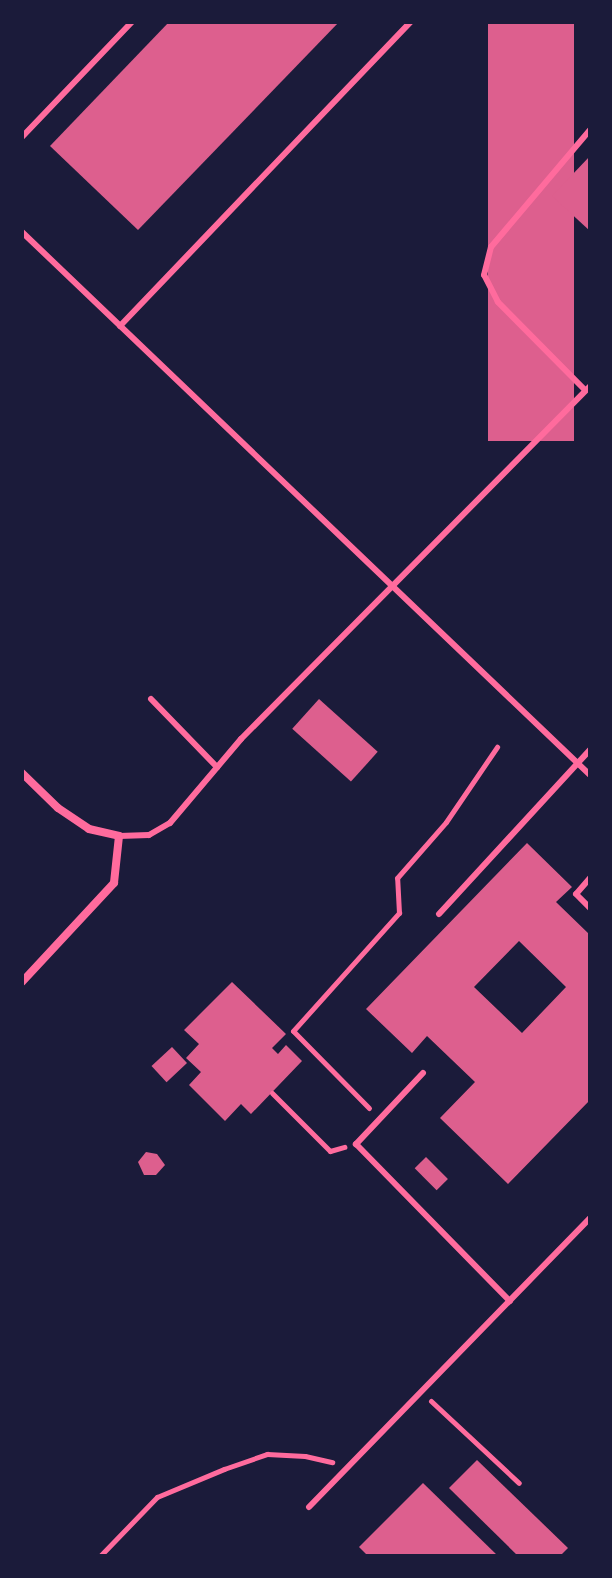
<!DOCTYPE html>
<style>
body{margin:0}
#map{position:relative;width:612px;height:1578px;overflow:hidden;background:#1b1b3a;font-family:"Nunito Sans",sans-serif}
div>[style]{position:absolute}
[style*='--x']{left:calc(var(--x)*1px);top:calc(var(--y)*1px);width:calc(var(--w)*1px);rotate:calc(var(--a)*1deg)}
.building>*{inset:0;background:#dd5f8e;transform-origin:0 0}
.path>*{height:5px;margin:-2.5px;padding:0 2.5px;transform-origin:2.5px;border-radius:2.5px;background:#ff6b9d}
.service>*{height:6px;margin:-3px;padding:0 3px;transform-origin:3px;border-radius:3px;background:#ff6b9d}
.minor>*{height:8px;margin:-4px;padding:0 4px;transform-origin:4px;border-radius:4px;background:#ff6b9d}
span{translate:-50% -50%;white-space:nowrap;text-align:center;line-height:1.15;-webkit-text-stroke:7px #1b1b3a;paint-order:stroke}
.frame{position:absolute;inset:0;border:24px solid #1b1b3a;pointer-events:none}
</style>
<div id="map">
<div class="building">
<div style="clip-path:polygon(169px 22px,339px 22px,138px 230px,50px 146px)"></div>
<div style="left:488px;top:22px;width:86px;height:419px"></div>
<div style="clip-path:polygon(590px 156px,590px 231px,552px 196px)"></div>
<div style="left:319px;top:699px;width:79px;height:40px;rotate:42deg"></div>
<div style="clip-path:polygon(evenodd,527px 843px,572px 887px,556px 902px,590px 935px,590px 1100px,508px 1184px,440px 1118px,475px 1082px,427px 1036px,412px 1053px,366px 1009px,527px 843px,519px 941px,566px 987px,522px 1033px,474px 987px,519px 941px)"></div>
<div style="clip-path:polygon(232px 982px,286px 1034px,272px 1048px,278px 1054px,286px 1045px,302px 1061px,251px 1114px,241px 1104px,225px 1121px,189px 1085px,201px 1072px,186px 1058px,199px 1044px,184px 1030px)"></div>
<div style="left:172px;top:1047px;width:22px;height:28px;rotate:47deg"></div>
<div style="clip-path:polygon(146px 1152px,157px 1154px,165px 1165px,156px 1175px,144px 1175px,138px 1162px)"></div>
<div style="left:426px;top:1157px;width:31px;height:16px;rotate:45deg"></div>
<div style="clip-path:polygon(477px 1460px,568px 1548px,560px 1556px,518px 1556px,449px 1488px)"></div>
<div style="clip-path:polygon(423px 1483px,498px 1556px,368px 1556px,359px 1547px)"></div>
</div>
<div class="path">
<div style="--x:272;--y:1093;--w:82;--a:45"></div>
<div style="--x:330;--y:1151;--w:15;--a:-16"></div>
<div style="--x:369;--y:1108;--w:108;--a:-134.6"></div>
<div style="--x:293;--y:1031;--w:159;--a:-48.1"></div>
<div style="--x:399;--y:913;--w:35;--a:-93"></div>
<div style="--x:397;--y:878;--w:74;--a:-48.8"></div>
<div style="--x:446;--y:822;--w:91;--a:-55.8"></div>
<div style="--x:431;--y:1401;--w:120;--a:43"></div>
<div style="--x:100;--y:1556;--w:82;--a:-46"></div>
<div style="--x:157;--y:1497;--w:73;--a:-22.7"></div>
<div style="--x:224;--y:1469;--w:46;--a:-19.2"></div>
<div style="--x:267;--y:1454;--w:38;--a:3"></div>
<div style="--x:305;--y:1456;--w:28;--a:13"></div>
</div>
<div class="service">
<div style="--x:22;--y:137;--w:159;--a:-46.3"></div>
<div style="--x:22;--y:232;--w:786;--a:43.71"></div>
<div style="--x:120;--y:326;--w:421;--a:-46.3"></div>
<div style="--x:585;--y:390;--w:124;--a:-134.7"></div>
<div style="--x:498;--y:302;--w:30;--a:-117"></div>
<div style="--x:484;--y:275;--w:29;--a:-76"></div>
<div style="--x:491;--y:247;--w:153;--a:-49.8"></div>
<div style="--x:151;--y:699;--w:95;--a:45.9"></div>
<div style="--x:119;--y:836;--w:30;--a:-2"></div>
<div style="--x:149;--y:835;--w:24;--a:-30"></div>
<div style="--x:170;--y:823;--w:110;--a:-49.8"></div>
<div style="--x:241;--y:739;--w:496;--a:-45.3"></div>
<div style="--x:590;--y:878;--w:21;--a:131"></div>
<div style="--x:576;--y:894;--w:20;--a:45"></div>
<div style="--x:439;--y:914;--w:223;--a:-47.4"></div>
<div style="--x:423;--y:1073;--w:98;--a:133.3"></div>
<div style="--x:356;--y:1144;--w:220;--a:45.6"></div>
<div style="--x:309;--y:1507;--w:403;--a:-45.8"></div>
</div>
<div class="minor">
<div style="--x:22;--y:773;--w:50;--a:44.2"></div>
<div style="--x:58;--y:808;--w:37;--a:34"></div>
<div style="--x:89;--y:829;--w:31;--a:13"></div>
<div style="--x:119;--y:836;--w:47;--a:96.1"></div>
<div style="--x:114;--y:883;--w:135;--a:132.9"></div>
</div>
<div class="frame"></div>
</div>
